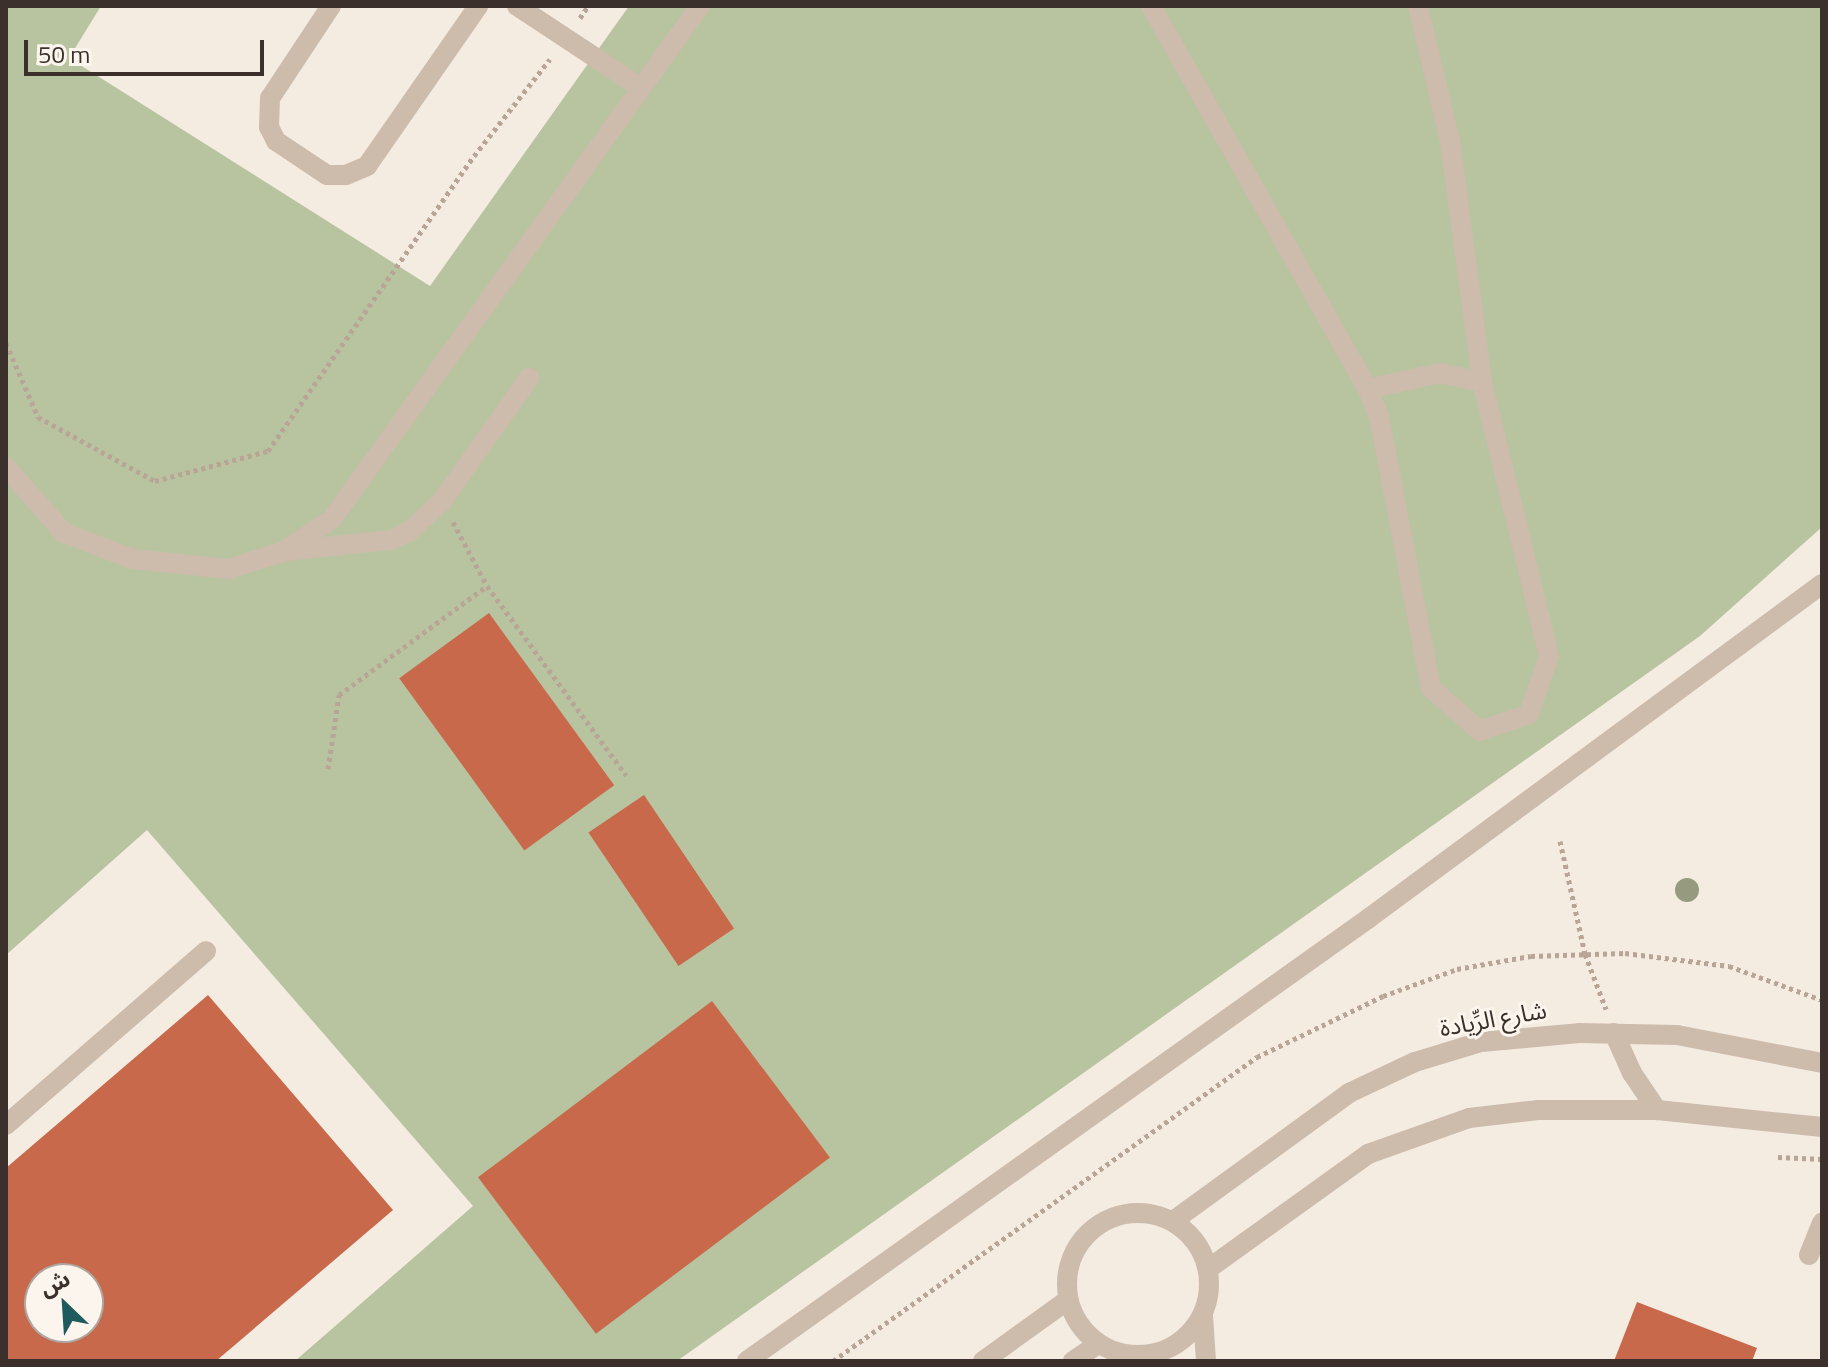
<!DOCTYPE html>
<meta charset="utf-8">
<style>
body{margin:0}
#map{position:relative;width:1828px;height:1367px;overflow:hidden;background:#f4ebe1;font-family:"Titillium Web","Noto Sans Arabic",sans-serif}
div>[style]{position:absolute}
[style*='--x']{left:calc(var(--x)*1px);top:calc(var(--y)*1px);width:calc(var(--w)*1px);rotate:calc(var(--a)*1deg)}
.green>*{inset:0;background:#b8c4a0}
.building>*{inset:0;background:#c8694b;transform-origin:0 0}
.path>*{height:5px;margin-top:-2.5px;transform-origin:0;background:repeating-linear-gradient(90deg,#b9a596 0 4px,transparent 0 8px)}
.minor>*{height:20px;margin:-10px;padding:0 10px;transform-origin:10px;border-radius:10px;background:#cdbbac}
.minor>.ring{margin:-10px;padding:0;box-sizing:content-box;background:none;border:20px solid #cdbbac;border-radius:50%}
.trees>*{width:24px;height:24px;margin:-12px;border-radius:50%;background:#969b7f}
span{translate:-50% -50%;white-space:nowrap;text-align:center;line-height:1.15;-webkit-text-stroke:6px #fbf5ee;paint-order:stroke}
.street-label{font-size:24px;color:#3b302b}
.frame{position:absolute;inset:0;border:8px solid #3b302b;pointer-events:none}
.north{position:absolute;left:24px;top:1263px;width:80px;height:80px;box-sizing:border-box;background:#fbf5ee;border:2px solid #aea6a0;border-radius:50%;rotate:335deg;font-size:22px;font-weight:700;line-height:32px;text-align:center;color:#3b302b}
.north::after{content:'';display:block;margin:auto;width:28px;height:36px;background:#1f5a5e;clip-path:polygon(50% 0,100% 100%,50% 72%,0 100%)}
.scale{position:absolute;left:24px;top:40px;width:240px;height:36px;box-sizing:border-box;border:4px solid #3b302b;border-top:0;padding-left:10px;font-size:24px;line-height:28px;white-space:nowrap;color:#3b302b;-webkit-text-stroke:6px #fbf5ee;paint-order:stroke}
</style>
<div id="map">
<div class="green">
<div style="clip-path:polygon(6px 6px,101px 6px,69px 58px,430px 286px,629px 6px,1822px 6px,1822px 527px,1700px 636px,677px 1361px,295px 1361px,473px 1206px,147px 830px,6px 955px)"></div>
</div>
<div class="building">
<div style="left:489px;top:613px;width:213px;height:111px;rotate:54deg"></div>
<div style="left:644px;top:795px;width:161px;height:67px;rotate:56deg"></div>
<div style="clip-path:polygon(evenodd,208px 995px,393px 1210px,216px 1361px,6px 1361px,6px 1168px,208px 995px,40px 1279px,88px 1279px,88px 1327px,40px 1327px,40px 1279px)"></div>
<div style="left:712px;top:1001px;width:196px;height:293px;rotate:53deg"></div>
<div style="clip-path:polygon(1637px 1302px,1757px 1348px,1752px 1361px,1614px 1361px)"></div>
</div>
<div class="path">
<div style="--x:580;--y:18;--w:14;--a:-56"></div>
<div style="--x:6;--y:343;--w:81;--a:66.6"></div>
<div style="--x:38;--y:417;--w:133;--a:28.7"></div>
<div style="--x:155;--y:481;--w:117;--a:-14.9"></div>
<div style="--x:268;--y:451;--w:360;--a:-55.1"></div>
<div style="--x:474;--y:156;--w:123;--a:-51.9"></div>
<div style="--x:453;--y:522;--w:72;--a:62"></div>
<div style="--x:487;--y:586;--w:235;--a:53.7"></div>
<div style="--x:328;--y:769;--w:75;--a:-81.5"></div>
<div style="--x:339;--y:695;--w:184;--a:-36.4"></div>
<div style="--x:1560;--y:841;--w:116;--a:77.5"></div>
<div style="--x:1585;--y:954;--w:59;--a:69.1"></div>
<div style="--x:1778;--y:1157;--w:44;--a:2.6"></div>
<div style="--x:833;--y:1361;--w:522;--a:-35.64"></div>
<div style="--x:1257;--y:1057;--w:140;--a:-25.8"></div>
<div style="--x:1383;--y:996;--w:79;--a:-20"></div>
<div style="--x:1457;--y:969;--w:75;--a:-10"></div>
<div style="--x:1531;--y:956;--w:94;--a:-1.8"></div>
<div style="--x:1625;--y:953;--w:105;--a:7.1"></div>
<div style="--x:1729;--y:966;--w:99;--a:20.1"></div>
</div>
<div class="minor">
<div style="--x:331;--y:6;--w:110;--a:123.5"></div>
<div style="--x:270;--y:98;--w:29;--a:92"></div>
<div style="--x:269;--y:127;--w:16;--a:63"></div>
<div style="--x:276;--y:141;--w:61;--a:33.7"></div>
<div style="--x:327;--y:175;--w:19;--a:0"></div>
<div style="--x:346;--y:175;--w:23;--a:-23"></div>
<div style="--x:367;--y:166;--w:195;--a:-55.2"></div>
<div style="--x:517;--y:6;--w:147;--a:33.4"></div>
<div style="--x:1151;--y:6;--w:440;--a:60.5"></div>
<div style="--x:1368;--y:389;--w:29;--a:68"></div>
<div style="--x:1379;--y:416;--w:277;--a:79.2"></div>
<div style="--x:1431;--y:688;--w:65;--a:41.3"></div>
<div style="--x:1480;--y:731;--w:52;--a:-19.1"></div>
<div style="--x:1529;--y:714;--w:61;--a:-71"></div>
<div style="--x:1549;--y:656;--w:282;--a:-103.7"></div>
<div style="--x:1482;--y:382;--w:43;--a:-167.9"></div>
<div style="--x:1440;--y:373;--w:74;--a:167.5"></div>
<div style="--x:1418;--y:6;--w:139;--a:76.7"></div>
<div style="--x:1450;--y:141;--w:243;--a:82.4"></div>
<div style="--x:6;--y:467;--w:88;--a:48.7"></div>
<div style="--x:64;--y:533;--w:74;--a:20.6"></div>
<div style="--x:133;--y:559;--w:97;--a:5.9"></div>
<div style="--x:229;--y:569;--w:56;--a:-17.8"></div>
<div style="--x:282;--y:552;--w:60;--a:-33.4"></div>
<div style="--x:332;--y:519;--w:631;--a:-54.35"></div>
<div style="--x:286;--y:551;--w:106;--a:-6"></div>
<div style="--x:391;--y:540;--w:21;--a:-25"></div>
<div style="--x:410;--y:531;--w:44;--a:-43.2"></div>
<div style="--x:442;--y:501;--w:151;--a:-54.7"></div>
<div style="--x:1614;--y:1033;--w:44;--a:65.8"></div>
<div style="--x:1632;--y:1073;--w:45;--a:56"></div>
<div style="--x:6;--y:1125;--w:265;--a:-41"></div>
<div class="ring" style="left:1067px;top:1213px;width:122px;height:122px"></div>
<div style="--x:1173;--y:1221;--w:218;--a:-36"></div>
<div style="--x:1349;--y:1093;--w:73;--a:-25.2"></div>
<div style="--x:1415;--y:1062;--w:69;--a:-16.9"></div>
<div style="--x:1481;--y:1042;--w:98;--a:-5.2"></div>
<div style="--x:1579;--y:1033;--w:98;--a:1.2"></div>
<div style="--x:1677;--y:1035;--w:148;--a:10.9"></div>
<div style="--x:1809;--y:1255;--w:35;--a:-68"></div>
<div style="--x:1208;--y:1269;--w:197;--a:-35.7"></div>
<div style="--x:1368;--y:1154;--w:107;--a:-19.6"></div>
<div style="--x:1469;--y:1118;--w:69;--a:-6.6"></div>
<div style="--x:1538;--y:1110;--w:119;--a:0"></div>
<div style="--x:1657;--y:1110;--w:166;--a:5.9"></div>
<div style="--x:1203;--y:1315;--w:46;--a:86.3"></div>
<div style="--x:747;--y:1361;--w:764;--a:-35.46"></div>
<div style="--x:1369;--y:918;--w:563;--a:-36.4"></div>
<div style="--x:983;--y:1361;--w:105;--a:-35.7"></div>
<div style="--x:1073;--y:1361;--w:30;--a:-34"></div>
</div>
<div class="trees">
<div style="left:1687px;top:890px"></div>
</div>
<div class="street-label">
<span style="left:1493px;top:1019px;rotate:-10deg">شارع الرِّيادة</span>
</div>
<div class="frame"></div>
<div class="north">ش</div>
<div class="scale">50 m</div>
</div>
